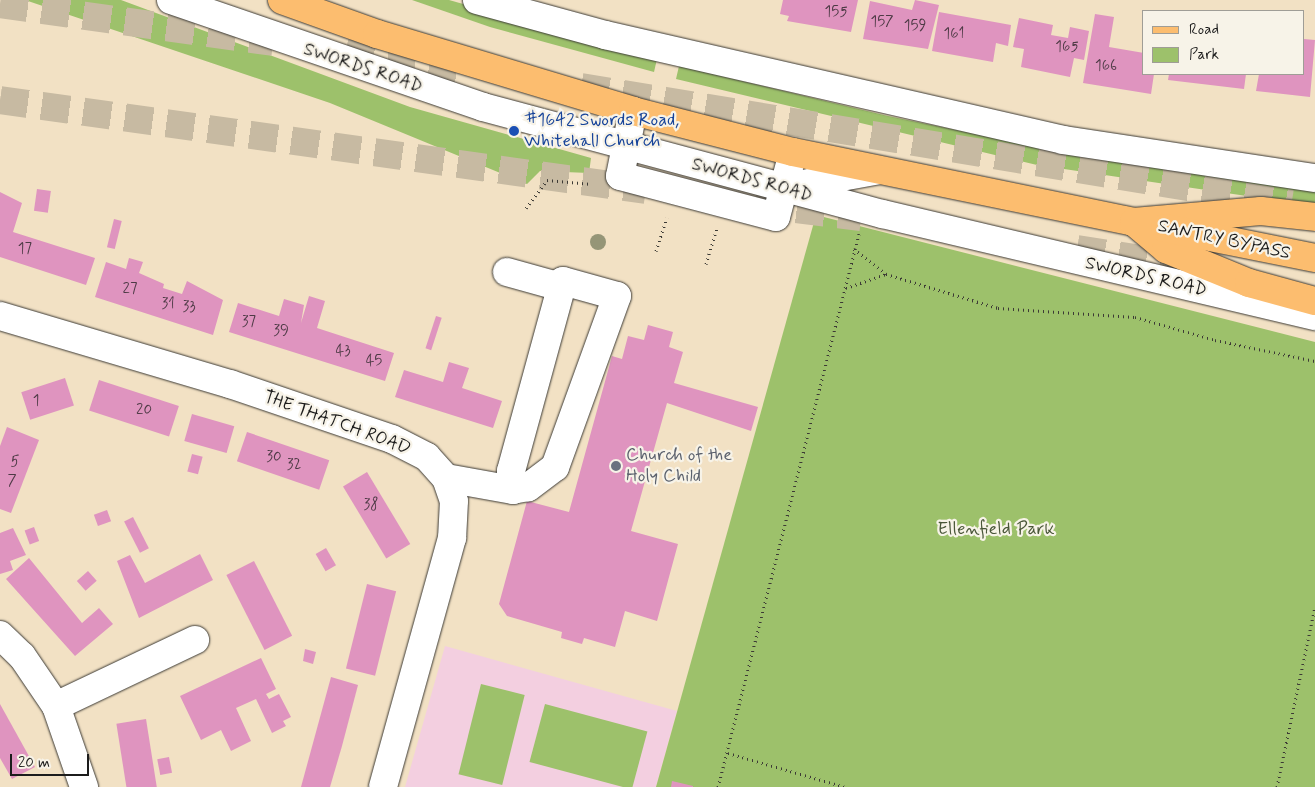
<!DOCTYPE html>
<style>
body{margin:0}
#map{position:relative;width:1315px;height:787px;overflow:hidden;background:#f2e1c4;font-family:Mynerve,sans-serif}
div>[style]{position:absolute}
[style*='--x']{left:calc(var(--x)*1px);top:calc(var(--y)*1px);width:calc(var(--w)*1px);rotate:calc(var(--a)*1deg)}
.built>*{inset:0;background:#f3cfe0}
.green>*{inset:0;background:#9dc16b;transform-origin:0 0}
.building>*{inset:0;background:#df94bf;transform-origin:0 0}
.highway-tunnel>*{height:28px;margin-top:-14px;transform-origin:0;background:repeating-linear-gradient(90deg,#c7baa2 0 28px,transparent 0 42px)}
.path>*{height:3px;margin-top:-1.5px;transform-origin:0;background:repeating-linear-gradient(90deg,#3c3a35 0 1px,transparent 0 5px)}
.roads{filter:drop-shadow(0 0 1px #3c3a35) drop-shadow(0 0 1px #3c3a35)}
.minor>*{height:28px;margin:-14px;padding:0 14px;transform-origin:14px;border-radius:14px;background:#fff}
.major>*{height:28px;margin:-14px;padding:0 14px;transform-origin:14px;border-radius:14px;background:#fcbd6f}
.trees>*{width:16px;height:16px;margin:-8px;border-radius:50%;background:#959577}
.dots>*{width:14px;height:14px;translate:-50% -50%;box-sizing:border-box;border:2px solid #f7f3e8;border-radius:50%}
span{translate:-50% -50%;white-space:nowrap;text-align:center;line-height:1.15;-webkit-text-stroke:4.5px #f7f3e8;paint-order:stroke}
.number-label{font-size:15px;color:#4d3a45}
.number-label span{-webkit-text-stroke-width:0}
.street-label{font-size:18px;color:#1c1c1c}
.transit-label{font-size:18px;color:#164399}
.left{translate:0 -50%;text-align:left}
.worship-label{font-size:18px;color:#5b616d}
.park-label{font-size:18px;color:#495638}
.legend{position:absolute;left:1142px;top:10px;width:162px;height:65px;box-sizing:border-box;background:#f7f3e8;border:1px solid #9f9d96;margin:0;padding:6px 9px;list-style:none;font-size:15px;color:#1c1c1c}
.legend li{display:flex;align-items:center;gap:10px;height:25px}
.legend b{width:25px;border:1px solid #9f9d96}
.scale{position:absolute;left:10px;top:754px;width:79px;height:22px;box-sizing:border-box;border:2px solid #1c1c1c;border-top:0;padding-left:6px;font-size:15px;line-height:18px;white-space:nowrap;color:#1c1c1c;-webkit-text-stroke:4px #f7f3e8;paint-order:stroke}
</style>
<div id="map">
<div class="built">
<div style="clip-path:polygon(445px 646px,677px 711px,656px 787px,405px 787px)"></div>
</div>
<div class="green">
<div style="clip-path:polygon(25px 0,121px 0,410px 107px,591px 158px,589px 173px,540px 171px,527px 184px,330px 103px)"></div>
<div style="clip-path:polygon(412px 0,449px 0,657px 59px,654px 72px,490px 27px)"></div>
<div style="clip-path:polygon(679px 66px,888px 116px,1073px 154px,1315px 191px,1315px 206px,1037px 165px,676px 79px)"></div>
<div style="clip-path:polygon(816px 215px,1315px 342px,1315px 787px,656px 787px)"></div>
<div style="left:481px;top:684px;width:45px;height:93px;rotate:14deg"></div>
<div style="left:545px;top:704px;width:106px;height:60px;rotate:15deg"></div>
</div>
<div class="building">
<div style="clip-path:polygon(783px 0,858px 0,851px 32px,787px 21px,789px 16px,780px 14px)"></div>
<div style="clip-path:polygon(915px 0,939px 5px,928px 49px,863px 39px,870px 1px,912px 10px)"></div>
<div style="clip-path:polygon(939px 12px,1011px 25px,1008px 46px,996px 43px,993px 62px,932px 51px)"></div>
<div style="clip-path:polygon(1095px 14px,1114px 17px,1109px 47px,1144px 53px,1144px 74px,1154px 74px,1151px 94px,1083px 83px)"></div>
<div style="clip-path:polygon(1019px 18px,1053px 25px,1051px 35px,1068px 38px,1070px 27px,1089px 31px,1084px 60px,1074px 58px,1070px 77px,1021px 67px,1024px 49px,1013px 47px)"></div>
<div style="clip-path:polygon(1304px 39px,1315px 40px,1310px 97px,1256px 91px,1259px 74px,1304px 74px)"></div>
<div style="clip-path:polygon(1169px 74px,1246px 74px,1244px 89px,1168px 80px)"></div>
<div style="left:37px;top:189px;width:14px;height:22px;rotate:8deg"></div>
<div style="clip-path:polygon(0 192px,22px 203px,13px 232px,95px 258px,86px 285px,0 257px)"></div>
<div style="left:114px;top:219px;width:8px;height:29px;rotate:14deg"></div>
<div style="clip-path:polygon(129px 258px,143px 262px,139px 273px,164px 284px,163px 288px,182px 294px,187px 281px,223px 300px,213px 335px,95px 297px,106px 262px,126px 269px)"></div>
<div style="clip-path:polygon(309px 296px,325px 301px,317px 328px,394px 353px,385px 381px,229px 332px,238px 303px,279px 316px,284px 299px,304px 305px,301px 323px)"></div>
<div style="left:436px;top:316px;width:6px;height:34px;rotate:18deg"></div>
<div style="clip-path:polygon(648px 325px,673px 332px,669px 347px,683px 352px,674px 383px,758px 407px,751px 431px,667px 403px,631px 531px,678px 544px,657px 621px,625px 611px,615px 647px,584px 638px,582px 644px,561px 638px,562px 632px,507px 616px,499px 604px,527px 501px,569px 512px,612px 356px,622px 359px,628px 336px,644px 340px)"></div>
<div style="clip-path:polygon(449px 362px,469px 368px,462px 388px,502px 401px,493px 428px,395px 397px,404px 370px,443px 382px)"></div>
<div style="left:65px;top:378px;width:29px;height:46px;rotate:72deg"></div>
<div style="left:99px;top:380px;width:84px;height:32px;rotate:18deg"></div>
<div style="left:192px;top:414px;width:44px;height:28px;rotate:16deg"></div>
<div style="clip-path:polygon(7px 427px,39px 440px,11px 513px,0 509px,0 446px)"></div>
<div style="left:247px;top:432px;width:87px;height:31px;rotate:19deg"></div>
<div style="left:192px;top:454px;width:11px;height:18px;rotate:15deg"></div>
<div style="left:367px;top:472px;width:84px;height:28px;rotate:59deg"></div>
<div style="left:107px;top:510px;width:12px;height:14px;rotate:70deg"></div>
<div style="left:133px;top:517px;width:35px;height:10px;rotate:63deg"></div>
<div style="left:34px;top:527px;width:15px;height:10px;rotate:70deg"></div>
<div style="clip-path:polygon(13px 528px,26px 555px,10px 561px,13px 570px,0 574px,0 533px)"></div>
<div style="left:326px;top:548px;width:20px;height:12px;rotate:60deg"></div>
<div style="clip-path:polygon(200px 554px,213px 580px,139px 618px,117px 561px,130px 555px,145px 583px)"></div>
<div style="clip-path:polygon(29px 558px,82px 623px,99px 608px,113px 624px,75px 656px,6px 579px)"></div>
<div style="left:254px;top:561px;width:84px;height:31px;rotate:63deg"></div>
<div style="left:88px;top:571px;width:13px;height:15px;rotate:48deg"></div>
<div style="left:367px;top:584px;width:30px;height:87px;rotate:14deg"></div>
<div style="clip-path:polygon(305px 649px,316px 652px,313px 664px,303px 661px)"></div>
<div style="clip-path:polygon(261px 658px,276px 689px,266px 694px,269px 699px,279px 694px,291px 717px,283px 721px,286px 726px,272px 733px,256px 699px,236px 708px,251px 741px,231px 751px,221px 730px,201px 740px,180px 696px)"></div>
<div style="clip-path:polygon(331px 677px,358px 685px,342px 746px,330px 787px,301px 787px)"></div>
<div style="clip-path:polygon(0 704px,35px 767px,12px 779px,0 758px)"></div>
<div style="left:146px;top:719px;width:69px;height:30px;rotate:81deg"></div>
<div style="left:169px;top:757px;width:16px;height:12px;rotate:79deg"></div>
<div style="clip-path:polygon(672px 781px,693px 786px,693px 787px,671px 787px)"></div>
</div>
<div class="highway-tunnel">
<div style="--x:0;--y:4;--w:276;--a:7.9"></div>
<div style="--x:346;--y:53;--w:124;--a:7.9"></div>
<div style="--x:581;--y:87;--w:720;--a:9.36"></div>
<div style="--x:0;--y:100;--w:652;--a:7.93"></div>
<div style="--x:755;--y:204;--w:107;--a:7"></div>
<div style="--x:1077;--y:249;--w:122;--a:8.9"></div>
</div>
<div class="path">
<div style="--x:526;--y:208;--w:35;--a:-53"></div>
<div style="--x:547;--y:180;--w:45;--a:5.1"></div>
<div style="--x:656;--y:251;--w:35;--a:-72"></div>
<div style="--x:706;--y:264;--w:37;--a:-73"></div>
<div style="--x:886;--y:274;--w:117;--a:16.9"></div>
<div style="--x:998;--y:308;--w:137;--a:3.8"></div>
<div style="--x:1135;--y:317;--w:83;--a:16"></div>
<div style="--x:1215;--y:340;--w:102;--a:11.9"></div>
<div style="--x:846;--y:288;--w:42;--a:-19.3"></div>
<div style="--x:886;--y:274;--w:41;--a:-142"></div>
<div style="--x:728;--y:753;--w:122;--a:16.2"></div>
<div style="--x:718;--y:787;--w:571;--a:-75.7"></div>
<div style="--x:1277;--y:787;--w:185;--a:-78.1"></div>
</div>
<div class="roads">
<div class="minor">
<div style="--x:171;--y:0;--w:330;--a:18.9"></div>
<div style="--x:483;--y:107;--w:414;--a:15"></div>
<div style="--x:883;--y:214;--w:444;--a:13.3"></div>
<div style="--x:477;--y:0;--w:133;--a:15.3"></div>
<div style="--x:605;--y:35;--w:470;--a:12.9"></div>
<div style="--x:1063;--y:140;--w:255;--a:8.6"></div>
<div style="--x:633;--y:111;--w:66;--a:101.3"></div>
<div style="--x:620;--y:176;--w:161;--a:14.7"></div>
<div style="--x:776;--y:217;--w:67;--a:-75.3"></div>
<div style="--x:792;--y:186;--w:88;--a:-10.4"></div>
<div style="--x:507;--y:272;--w:56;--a:15.5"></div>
<div style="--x:0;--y:316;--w:240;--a:16.5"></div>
<div style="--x:230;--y:384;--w:171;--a:18.8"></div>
<div style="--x:392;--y:439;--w:39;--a:27"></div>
<div style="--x:427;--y:457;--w:28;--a:48"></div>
<div style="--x:446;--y:478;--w:24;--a:71"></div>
<div style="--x:454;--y:501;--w:37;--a:93"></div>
<div style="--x:452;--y:538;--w:258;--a:105.5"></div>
<div style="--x:446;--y:478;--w:68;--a:10.2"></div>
<div style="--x:513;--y:490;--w:19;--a:-96"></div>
<div style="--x:511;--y:471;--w:197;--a:-74.7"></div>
<div style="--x:563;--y:281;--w:56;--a:15.5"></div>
<div style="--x:617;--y:296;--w:182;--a:109.9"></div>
<div style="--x:555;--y:467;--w:34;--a:143"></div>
<div style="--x:528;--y:487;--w:15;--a:169"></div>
<div style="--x:0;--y:635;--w:30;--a:44"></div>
<div style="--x:22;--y:656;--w:60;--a:55.8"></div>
<div style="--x:56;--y:706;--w:86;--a:70.9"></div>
<div style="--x:56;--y:706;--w:154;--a:-25.4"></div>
</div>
<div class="major">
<div style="--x:282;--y:0;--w:101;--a:19.7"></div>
<div style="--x:377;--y:34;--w:267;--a:16.7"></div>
<div style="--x:633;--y:111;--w:165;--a:14.4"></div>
<div style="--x:793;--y:152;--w:348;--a:11.6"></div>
<div style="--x:1134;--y:222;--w:127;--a:-5"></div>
<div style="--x:1261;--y:211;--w:54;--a:6.3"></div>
<div style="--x:1134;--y:222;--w:42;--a:40.2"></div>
<div style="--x:1166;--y:249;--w:90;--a:22.3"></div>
<div style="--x:1249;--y:283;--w:68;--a:15.3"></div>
<div style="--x:1165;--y:228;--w:153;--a:11.3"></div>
</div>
</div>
<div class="trees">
<div style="left:598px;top:242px"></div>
</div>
<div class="dots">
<div style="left:514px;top:131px;background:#1a4fb4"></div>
<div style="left:616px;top:466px;background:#6b7280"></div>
</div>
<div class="number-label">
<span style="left:836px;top:13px">155</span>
<span style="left:882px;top:23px">157</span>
<span style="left:915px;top:27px">159</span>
<span style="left:954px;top:35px">161</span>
<span style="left:1067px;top:48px">165</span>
<span style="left:1106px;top:67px">166</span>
<span style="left:25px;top:250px">17</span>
<span style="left:130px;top:290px">27</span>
<span style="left:168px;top:305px">31</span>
<span style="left:189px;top:308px">33</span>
<span style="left:249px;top:323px">37</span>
<span style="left:281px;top:332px">39</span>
<span style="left:343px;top:352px">43</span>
<span style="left:374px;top:362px">45</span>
<span style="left:36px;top:402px">1</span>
<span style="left:144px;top:411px">20</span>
<span style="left:274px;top:458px">30</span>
<span style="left:15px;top:463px">5</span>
<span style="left:294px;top:466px">32</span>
<span style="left:12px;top:482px">7</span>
<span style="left:371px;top:506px">38</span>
</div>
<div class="street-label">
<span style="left:363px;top:68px;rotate:18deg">SWORDS ROAD</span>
<span style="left:752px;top:180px;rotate:15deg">SWORDS ROAD</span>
<span style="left:1224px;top:240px;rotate:12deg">SANTRY BYPASS</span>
<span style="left:1146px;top:277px;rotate:13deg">SWORDS ROAD</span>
<span style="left:337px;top:423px;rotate:20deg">THE THATCH ROAD</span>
</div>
<div class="transit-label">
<span class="left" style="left:524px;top:131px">#1642 Swords Road,<br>Whitehall Church</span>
</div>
<div class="worship-label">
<span class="left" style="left:626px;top:466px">Church of the<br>Holy Child</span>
</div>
<div class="park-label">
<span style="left:996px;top:529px">Ellenfield Park</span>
</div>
<ul class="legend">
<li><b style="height:6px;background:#fcbd6f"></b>Road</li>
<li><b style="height:14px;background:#9dc16b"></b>Park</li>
</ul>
<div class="scale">20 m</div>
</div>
